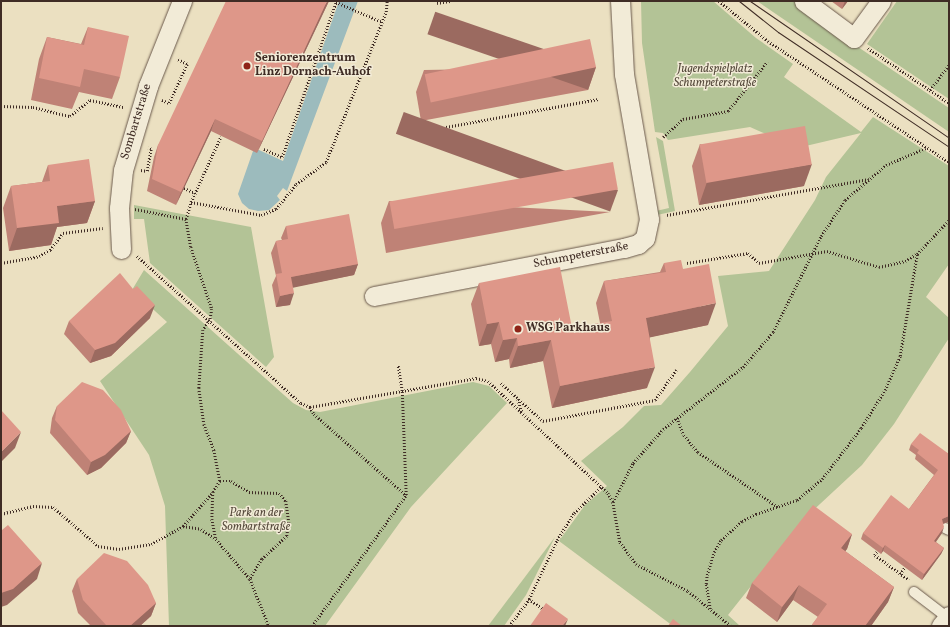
<!DOCTYPE html>
<meta charset="utf-8">
<style>
body{margin:0}
#map{position:relative;width:950px;height:627px;overflow:hidden;background:#ebe0c1;font-family:Vollkorn,serif}
div>[style]{position:absolute}
[style*='--x']{left:calc(var(--x)*1px);top:calc(var(--y)*1px);width:calc(var(--w)*1px);rotate:calc(var(--a)*1deg)}
.green>*{inset:0;background:#b3c396}
.water>*{inset:0;background:#9cbbbd}
.path>*{height:2.5px;margin-top:-1.25px;transform-origin:0;background:repeating-linear-gradient(90deg,#3f2c25 0 1px,transparent 0 3px)}
.roads{filter:drop-shadow(0 0 1px #6a594c) drop-shadow(0 0 1px #6a594c)}
.service>*{height:10px;margin:-5px;padding:0 5px;transform-origin:5px;border-radius:5px;background:#f2ebd7}
.minor>*{height:19px;margin:-9.5px;padding:0 9.5px;transform-origin:9.5px;border-radius:9.5px;background:#f2ebd7}
.tram>*{height:1px;margin:-0.5px;padding:0 0.5px;transform-origin:0.5px;border-radius:0.5px;background:#3f2c25}
.wall>*{inset:0;background:#bf8276}
.shaded-wall>*{inset:0;background:#9b6a60;transform-origin:0 0}
.building>*{inset:0;background:#de9789;transform-origin:0 0}
.dots>*{width:11px;height:11px;translate:-50% -50%;box-sizing:border-box;border:2px solid #f2ebd7;border-radius:50%}
span{translate:-50% -50%;white-space:nowrap;text-align:center;line-height:1.15;-webkit-text-stroke:3px #f2ebd7;paint-order:stroke}
.poi-label{font-size:12px;color:#3f2c25;font-weight:700}
.left{translate:0 -50%;text-align:left}
.park-label{font-size:12px;color:#564a3c;font-style:italic}
.street-label{font-size:12px;color:#3f2c25}
.frame{position:absolute;inset:0;border:2px solid #3f2c25;pointer-events:none}
</style>
<div id="map">
<div class="green">
<div style="clip-path:polygon(641px 1px,713px 1px,756px 38px,793px 64px,784px 77px,861px 132px,873px 117px,949px 166px,949px 264px,926px 297px,949px 318px,949px 338px,894px 424px,862px 465px,806px 517px,728px 615px,740px 626px,673px 626px,559px 541px,585px 505px,607px 486px,581px 461px,623px 427px,644px 406px,661px 405px,690px 372px,728px 326px,718px 276px,769px 271px,815px 200px,826px 177px,861px 133px,797px 148px,750px 127px,668px 140px,663px 133px,655px 132px,642px 43px)"></div>
<div style="clip-path:polygon(757px 1px,797px 1px,858px 47px,949px 108px,949px 132px)"></div>
<div style="clip-path:polygon(897px 1px,949px 1px,949px 99px,867px 44px)"></div>
<div style="clip-path:polygon(656px 137px,663px 141px,675px 211px,657px 215px,656px 211px,669px 208px)"></div>
<div style="clip-path:polygon(134px 205px,251px 227px,274px 357px,266px 367px,150px 263px,144px 219px,134px 219px)"></div>
<div style="clip-path:polygon(144px 270px,293px 403px,306px 410px,320px 412px,473px 382px,489px 386px,507px 403px,411px 507px,325px 626px,169px 626px,165px 506px,149px 455px,100px 381px,167px 322px,132px 290px)"></div>
<div style="clip-path:polygon(555px 537px,526px 595px,504px 626px,488px 626px)"></div>
</div>
<div class="water">
<div style="clip-path:polygon(339px 1px,358px 1px,287px 191px,283px 188px,277px 196px,280px 200px,269px 210px,258px 211px,249px 209px,242px 203px,238px 194px,253px 151px,259px 150px,283px 161px)"></div>
</div>
<div class="path">
<div style="--x:719;--y:1;--w:63;--a:39.2"></div>
<div style="--x:768;--y:41;--w:218;--a:33.8"></div>
<div style="--x:437;--y:3;--w:13;--a:-9"></div>
<div style="--x:868;--y:48;--w:98;--a:34.2"></div>
<div style="--x:930;--y:90;--w:31;--a:-53"></div>
<div style="--x:162;--y:100;--w:8;--a:23"></div>
<div style="--x:169;--y:103;--w:43;--a:-65.2"></div>
<div style="--x:187;--y:64;--w:10;--a:-156"></div>
<div style="--x:1;--y:106;--w:32;--a:2"></div>
<div style="--x:33;--y:107;--w:38;--a:14"></div>
<div style="--x:70;--y:116;--w:26;--a:-39"></div>
<div style="--x:90;--y:100;--w:34;--a:12"></div>
<div style="--x:446;--y:127;--w:155;--a:-10.4"></div>
<div style="--x:663;--y:137;--w:27;--a:-42"></div>
<div style="--x:683;--y:119;--w:46;--a:-10.1"></div>
<div style="--x:728;--y:111;--w:63;--a:-51.5"></div>
<div style="--x:264;--y:149;--w:20;--a:24"></div>
<div style="--x:282;--y:157;--w:164;--a:-70.8"></div>
<div style="--x:336;--y:2;--w:50;--a:23.5"></div>
<div style="--x:141;--y:170;--w:6;--a:9"></div>
<div style="--x:147;--y:171;--w:22;--a:-80"></div>
<div style="--x:151;--y:149;--w:3;--a:-162"></div>
<div style="--x:184;--y:188;--w:12;--a:24"></div>
<div style="--x:191;--y:202;--w:71;--a:10.5"></div>
<div style="--x:261;--y:215;--w:16;--a:-22"></div>
<div style="--x:276;--y:209;--w:32;--a:-51"></div>
<div style="--x:296;--y:184;--w:37;--a:-36"></div>
<div style="--x:326;--y:162;--w:162;--a:-68.2"></div>
<div style="--x:386;--y:12;--w:11;--a:-85"></div>
<div style="--x:135;--y:209;--w:52;--a:11.1"></div>
<div style="--x:186;--y:219;--w:28;--a:80"></div>
<div style="--x:191;--y:247;--w:65;--a:71.3"></div>
<div style="--x:212;--y:309;--w:11;--a:100"></div>
<div style="--x:210;--y:320;--w:12;--a:125"></div>
<div style="--x:203;--y:330;--w:58;--a:93.9"></div>
<div style="--x:199;--y:388;--w:36;--a:82"></div>
<div style="--x:204;--y:424;--w:28;--a:69"></div>
<div style="--x:214;--y:450;--w:32;--a:79"></div>
<div style="--x:220;--y:481;--w:13;--a:122"></div>
<div style="--x:213;--y:492;--w:27;--a:92"></div>
<div style="--x:212;--y:519;--w:20;--a:79"></div>
<div style="--x:216;--y:539;--w:52;--a:49.6"></div>
<div style="--x:250;--y:579;--w:51;--a:68"></div>
<div style="--x:667;--y:215;--w:205;--a:-10.1"></div>
<div style="--x:186;--y:219;--w:18;--a:-74"></div>
<div style="--x:191;--y:202;--w:72;--a:-65.6"></div>
<div style="--x:137;--y:256;--w:220;--a:41.9"></div>
<div style="--x:301;--y:403;--w:10;--a:24"></div>
<div style="--x:310;--y:407;--w:169;--a:-9.9"></div>
<div style="--x:476;--y:378;--w:12;--a:14"></div>
<div style="--x:488;--y:381;--w:164;--a:43"></div>
<div style="--x:608;--y:493;--w:10;--a:61"></div>
<div style="--x:613;--y:502;--w:41;--a:80.1"></div>
<div style="--x:620;--y:542;--w:27;--a:54"></div>
<div style="--x:636;--y:564;--w:59;--a:27.4"></div>
<div style="--x:688;--y:591;--w:55;--a:39.1"></div>
<div style="--x:1;--y:263;--w:39;--a:-10"></div>
<div style="--x:39;--y:256;--w:13;--a:-29"></div>
<div style="--x:50;--y:250;--w:21;--a:-53"></div>
<div style="--x:63;--y:233;--w:40;--a:-7.1"></div>
<div style="--x:687;--y:263;--w:62;--a:-9.3"></div>
<div style="--x:748;--y:253;--w:15;--a:42"></div>
<div style="--x:759;--y:263;--w:69;--a:-10"></div>
<div style="--x:827;--y:251;--w:54;--a:17.1"></div>
<div style="--x:879;--y:267;--w:27;--a:-13"></div>
<div style="--x:905;--y:261;--w:13;--a:-32"></div>
<div style="--x:501;--y:383;--w:57;--a:42.1"></div>
<div style="--x:543;--y:421;--w:114;--a:-10.6"></div>
<div style="--x:655;--y:400;--w:37;--a:-55"></div>
<div style="--x:518;--y:399;--w:13;--a:72"></div>
<div style="--x:310;--y:407;--w:8;--a:60"></div>
<div style="--x:314;--y:414;--w:123;--a:41.4"></div>
<div style="--x:406;--y:495;--w:104;--a:-92.2"></div>
<div style="--x:402;--y:391;--w:26;--a:-99"></div>
<div style="--x:677;--y:418;--w:18;--a:68"></div>
<div style="--x:684;--y:435;--w:22;--a:51"></div>
<div style="--x:698;--y:452;--w:97;--a:34.5"></div>
<div style="--x:220;--y:481;--w:11;--a:0"></div>
<div style="--x:231;--y:481;--w:21;--a:31"></div>
<div style="--x:249;--y:492;--w:30;--a:2"></div>
<div style="--x:279;--y:493;--w:11;--a:49"></div>
<div style="--x:286;--y:501;--w:22;--a:82"></div>
<div style="--x:289;--y:523;--w:13;--a:99"></div>
<div style="--x:287;--y:536;--w:34;--a:137"></div>
<div style="--x:262;--y:559;--w:23;--a:121"></div>
<div style="--x:613;--y:502;--w:44;--a:-62.9"></div>
<div style="--x:633;--y:463;--w:45;--a:-48.6"></div>
<div style="--x:663;--y:429;--w:101;--a:-37.8"></div>
<div style="--x:743;--y:367;--w:46;--a:-49.4"></div>
<div style="--x:773;--y:332;--w:107;--a:-63.4"></div>
<div style="--x:821;--y:236;--w:43;--a:-56.3"></div>
<div style="--x:845;--y:200;--w:54;--a:-40.5"></div>
<div style="--x:886;--y:165;--w:43;--a:-23"></div>
<div style="--x:1;--y:514;--w:33;--a:-14"></div>
<div style="--x:33;--y:506;--w:20;--a:3"></div>
<div style="--x:53;--y:507;--w:60;--a:40.9"></div>
<div style="--x:98;--y:546;--w:21;--a:8"></div>
<div style="--x:119;--y:549;--w:32;--a:-9"></div>
<div style="--x:151;--y:544;--w:37;--a:-29"></div>
<div style="--x:183;--y:526;--w:45;--a:-48.6"></div>
<div style="--x:183;--y:526;--w:18;--a:9"></div>
<div style="--x:201;--y:529;--w:18;--a:34"></div>
<div style="--x:877;--y:552;--w:4;--a:124"></div>
<div style="--x:875;--y:555;--w:42;--a:36.3"></div>
<div style="--x:900;--y:574;--w:9;--a:-54"></div>
<div style="--x:529;--y:599;--w:19;--a:35"></div>
<div style="--x:710;--y:609;--w:25;--a:-99"></div>
<div style="--x:706;--y:584;--w:9;--a:-84"></div>
<div style="--x:707;--y:575;--w:24;--a:-73"></div>
<div style="--x:714;--y:552;--w:14;--a:-60"></div>
<div style="--x:721;--y:540;--w:28;--a:-42"></div>
<div style="--x:742;--y:521;--w:16;--a:-27"></div>
<div style="--x:756;--y:514;--w:43;--a:-18.9"></div>
<div style="--x:797;--y:500;--w:33;--a:-40"></div>
<div style="--x:822;--y:479;--w:64;--a:-52.6"></div>
<div style="--x:861;--y:428;--w:45;--a:-57.7"></div>
<div style="--x:885;--y:390;--w:37;--a:-66"></div>
<div style="--x:900;--y:356;--w:103;--a:-80.5"></div>
<div style="--x:917;--y:254;--w:47;--a:-46.7"></div>
<div style="--x:312;--y:626;--w:161;--a:-54.3"></div>
<div style="--x:509;--y:626;--w:34;--a:-53"></div>
<div style="--x:529;--y:599;--w:65;--a:-64.6"></div>
<div style="--x:557;--y:540;--w:32;--a:-58"></div>
<div style="--x:574;--y:513;--w:39;--a:-44"></div>
</div>
<div class="roads">
<div class="service">
<div style="--x:945;--y:528;--w:4;--a:27"></div>
<div style="--x:914;--y:592;--w:43;--a:37.4"></div>
</div>
<div class="minor">
<div style="--x:804;--y:1;--w:62;--a:36.5"></div>
<div style="--x:854;--y:38;--w:46;--a:-53.9"></div>
<div style="--x:121;--y:249;--w:41;--a:-92.8"></div>
<div style="--x:119;--y:208;--w:38;--a:-84"></div>
<div style="--x:123;--y:170;--w:88;--a:-73.4"></div>
<div style="--x:148;--y:86;--w:92;--a:-68.2"></div>
<div style="--x:374;--y:296;--w:255;--a:-10.9"></div>
<div style="--x:624;--y:248;--w:15;--a:-16"></div>
<div style="--x:638;--y:244;--w:9;--a:-41"></div>
<div style="--x:645;--y:238;--w:19;--a:-78"></div>
<div style="--x:649;--y:219;--w:147;--a:-99.8"></div>
<div style="--x:624;--y:74;--w:73;--a:-93.1"></div>
<div style="--x:941;--y:626;--w:13;--a:-51"></div>
</div>
</div>
<div class="tram">
<div style="--x:739;--y:1;--w:50;--a:38.5"></div>
<div style="--x:778;--y:32;--w:206;--a:33.9"></div>
<div style="--x:750;--y:1;--w:242;--a:34.5"></div>
</div>
<div class="wall">
<div style="clip-path:polygon(329px 1px,257px 153px,211px 131px,176px 205px,147px 191px,154px 157px,158px 145px)"></div>
<div style="clip-path:polygon(831px 1px,848px 1px,842px 9px)"></div>
<div style="clip-path:polygon(88px 27px,120px 77px,112px 99px,79px 92px,72px 109px,31px 100px,39px 59px,47px 37px,81px 44px)"></div>
<div style="clip-path:polygon(596px 67px,588px 90px,421px 121px,416px 92px,424px 70px)"></div>
<div style="clip-path:polygon(700px 144px,804px 186px,699px 205px,692px 166px)"></div>
<div style="clip-path:polygon(48px 165px,95px 201px,87px 223px,57px 227px,51px 245px,9px 251px,3px 208px,11px 186px,42px 182px)"></div>
<div style="clip-path:polygon(389px 201px,610px 212px,386px 253px,381px 223px)"></div>
<div style="clip-path:polygon(286px 226px,358px 264px,354px 275px,293px 287px,290px 305px,276px 307px,272px 285px,276px 276px,271px 253px,276px 241px,282px 240px,281px 238px)"></div>
<div style="clip-path:polygon(664px 263px,683px 269px,708px 325px,650px 337px,647px 388px,552px 408px,543px 361px,510px 368px,509px 359px,495px 362px,491px 344px,479px 346px,471px 304px,479px 283px,572px 328px,600px 323px,596px 303px,604px 281px,660px 272px)"></div>
<div style="clip-path:polygon(150px 318px,111px 356px,90px 363px,64px 334px,69px 321px)"></div>
<div style="clip-path:polygon(57px 406px,131px 431px,126px 443px,101px 468px,87px 475px,50px 433px,52px 418px)"></div>
<div style="clip-path:polygon(911px 444px,949px 454px,949px 523px,948px 522px,943px 524px,942px 533px,936px 542px,944px 548px,941px 554px,922px 580px,883px 551px,881px 554px,861px 539px,863px 533px,909px 509px,934px 475px,915px 459px,916px 455px,909px 450px)"></div>
<div style="clip-path:polygon(852px 534px,847px 549px,845px 551px,894px 587px,888px 602px,871px 626px,811px 626px,818px 617px,793px 600px,777px 622px,746px 598px,752px 583px)"></div>
<div style="clip-path:polygon(77px 579px,156px 603px,151px 616px,140px 626px,91px 626px,78px 613px,72px 591px)"></div>
</div>
<div class="shaded-wall">
<div style="clip-path:polygon(327px 1px,329px 1px,257px 153px,262px 141px)"></div>
<div style="clip-path:polygon(845px 1px,848px 1px,842px 9px)"></div>
<div style="left:596px;top:67px;width:24px;height:170px;rotate:109deg"></div>
<div style="clip-path:polygon(215px 119px,211px 131px,176px 205px,181px 192px)"></div>
<div style="clip-path:polygon(812px 164px,804px 186px,699px 205px,707px 182px)"></div>
<div style="left:618px;top:190px;width:23px;height:228px;rotate:110deg"></div>
<div style="clip-path:polygon(95px 201px,87px 223px,57px 227px,51px 245px,9px 251px,17px 228px,57px 206px)"></div>
<div style="clip-path:polygon(358px 264px,354px 275px,287px 289px,291px 277px)"></div>
<div style="clip-path:polygon(294px 293px,290px 305px,276px 307px,280px 296px)"></div>
<div style="clip-path:polygon(716px 303px,708px 325px,638px 340px,646px 318px)"></div>
<div style="clip-path:polygon(155px 305px,150px 318px,111px 356px,90px 363px,95px 350px)"></div>
<div style="clip-path:polygon(499px 322px,491px 344px,479px 346px,487px 324px)"></div>
<div style="clip-path:polygon(517px 338px,509px 359px,495px 362px,503px 340px)"></div>
<div style="clip-path:polygon(551px 340px,543px 361px,510px 368px,518px 346px)"></div>
<div style="clip-path:polygon(655px 367px,647px 388px,552px 408px,560px 386px)"></div>
<div style="clip-path:polygon(131px 431px,126px 443px,101px 468px,87px 475px,91px 462px)"></div>
<div style="clip-path:polygon(21px 432px,15px 448px,1px 462px,1px 452px)"></div>
<div style="clip-path:polygon(949px 516px,949px 519px,948px 522px,939px 525px,942px 519px)"></div>
<div style="clip-path:polygon(944px 527px,942px 533px,932px 547px,934px 541px)"></div>
<div style="clip-path:polygon(852px 534px,847px 549px,836px 563px,841px 548px)"></div>
<div style="clip-path:polygon(885px 545px,883px 551px,881px 554px,883px 548px)"></div>
<div style="clip-path:polygon(944px 548px,941px 554px,922px 580px,924px 574px)"></div>
<div style="clip-path:polygon(42px 563px,37px 579px,7px 605px,1px 607px,1px 593px)"></div>
<div style="clip-path:polygon(799px 585px,793px 600px,777px 622px,782px 607px)"></div>
<div style="clip-path:polygon(894px 587px,888px 602px,871px 626px,865px 626px)"></div>
<div style="clip-path:polygon(156px 603px,151px 616px,140px 626px,130px 626px)"></div>
<div style="clip-path:polygon(568px 619px,565px 626px,562px 626px)"></div>
</div>
<div class="building">
<div style="clip-path:polygon(226px 1px,327px 1px,262px 141px,215px 119px,181px 192px,152px 179px,158px 145px)"></div>
<div style="clip-path:polygon(88px 27px,129px 36px,120px 77px,84px 69px,80px 87px,39px 78px,47px 37px,84px 45px)"></div>
<div style="left:590px;top:39px;width:29px;height:169px;rotate:78deg"></div>
<div style="left:805px;top:126px;width:39px;height:107px;rotate:80deg"></div>
<div style="clip-path:polygon(89px 159px,95px 201px,57px 206px,59px 223px,17px 228px,11px 186px,50px 181px,48px 165px)"></div>
<div style="left:613px;top:162px;width:28px;height:227px;rotate:80deg"></div>
<div style="clip-path:polygon(349px 214px,358px 264px,291px 277px,294px 293px,280px 296px,276px 274px,282px 273px,276px 241px,288px 239px,286px 226px)"></div>
<div style="clip-path:polygon(681px 260px,683px 269px,709px 264px,716px 303px,646px 318px,655px 367px,560px 386px,551px 340px,518px 346px,517px 338px,503px 340px,499px 322px,487px 324px,479px 283px,560px 267px,572px 328px,612px 321px,604px 281px,666px 272px,664px 263px)"></div>
<div style="clip-path:polygon(120px 273px,133px 289px,137px 286px,155px 305px,115px 343px,95px 350px,69px 321px)"></div>
<div style="clip-path:polygon(82px 382px,103px 390px,121px 410px,131px 431px,105px 455px,91px 462px,55px 420px,57px 406px)"></div>
<div style="clip-path:polygon(1px 410px,21px 432px,1px 452px)"></div>
<div style="clip-path:polygon(920px 433px,949px 454px,949px 516px,942px 519px,944px 527px,934px 541px,944px 548px,924px 574px,885px 545px,883px 548px,863px 533px,891px 495px,909px 509px,938px 470px,917px 453px,919px 450px,911px 444px)"></div>
<div style="clip-path:polygon(813px 505px,852px 534px,841px 548px,894px 587px,865px 626px,811px 626px,827px 604px,799px 585px,782px 607px,752px 583px)"></div>
<div style="clip-path:polygon(8px 525px,42px 563px,13px 589px,1px 593px,1px 529px,2px 530px)"></div>
<div style="clip-path:polygon(104px 553px,127px 561px,148px 585px,156px 603px,130px 626px,107px 626px,83px 600px,77px 579px)"></div>
<div style="clip-path:polygon(546px 603px,568px 619px,562px 626px,530px 626px)"></div>
<div style="clip-path:polygon(673px 619px,682px 626px,668px 626px)"></div>
</div>
<div class="dots">
<div style="left:247px;top:66px;background:#8f2418"></div>
<div style="left:518px;top:329px;background:#8f2418"></div>
</div>
<div class="poi-label">
<span class="left" style="left:255px;top:66px">Seniorenzentrum<br>Linz Dornach-Auhof</span>
<span class="left" style="left:526px;top:329px">WSG Parkhaus</span>
</div>
<div class="park-label">
<span style="left:715px;top:77px">Jugendspielplatz<br>Schumpeterstraße</span>
<span style="left:256px;top:521px">Park an der<br>Sombartstraße</span>
</div>
<div class="street-label">
<span style="left:137px;top:122px;rotate:-73deg">Sombartstraße</span>
<span style="left:581px;top:256px;rotate:-11deg">Schumpeterstraße</span>
</div>
<div class="frame"></div>
</div>
